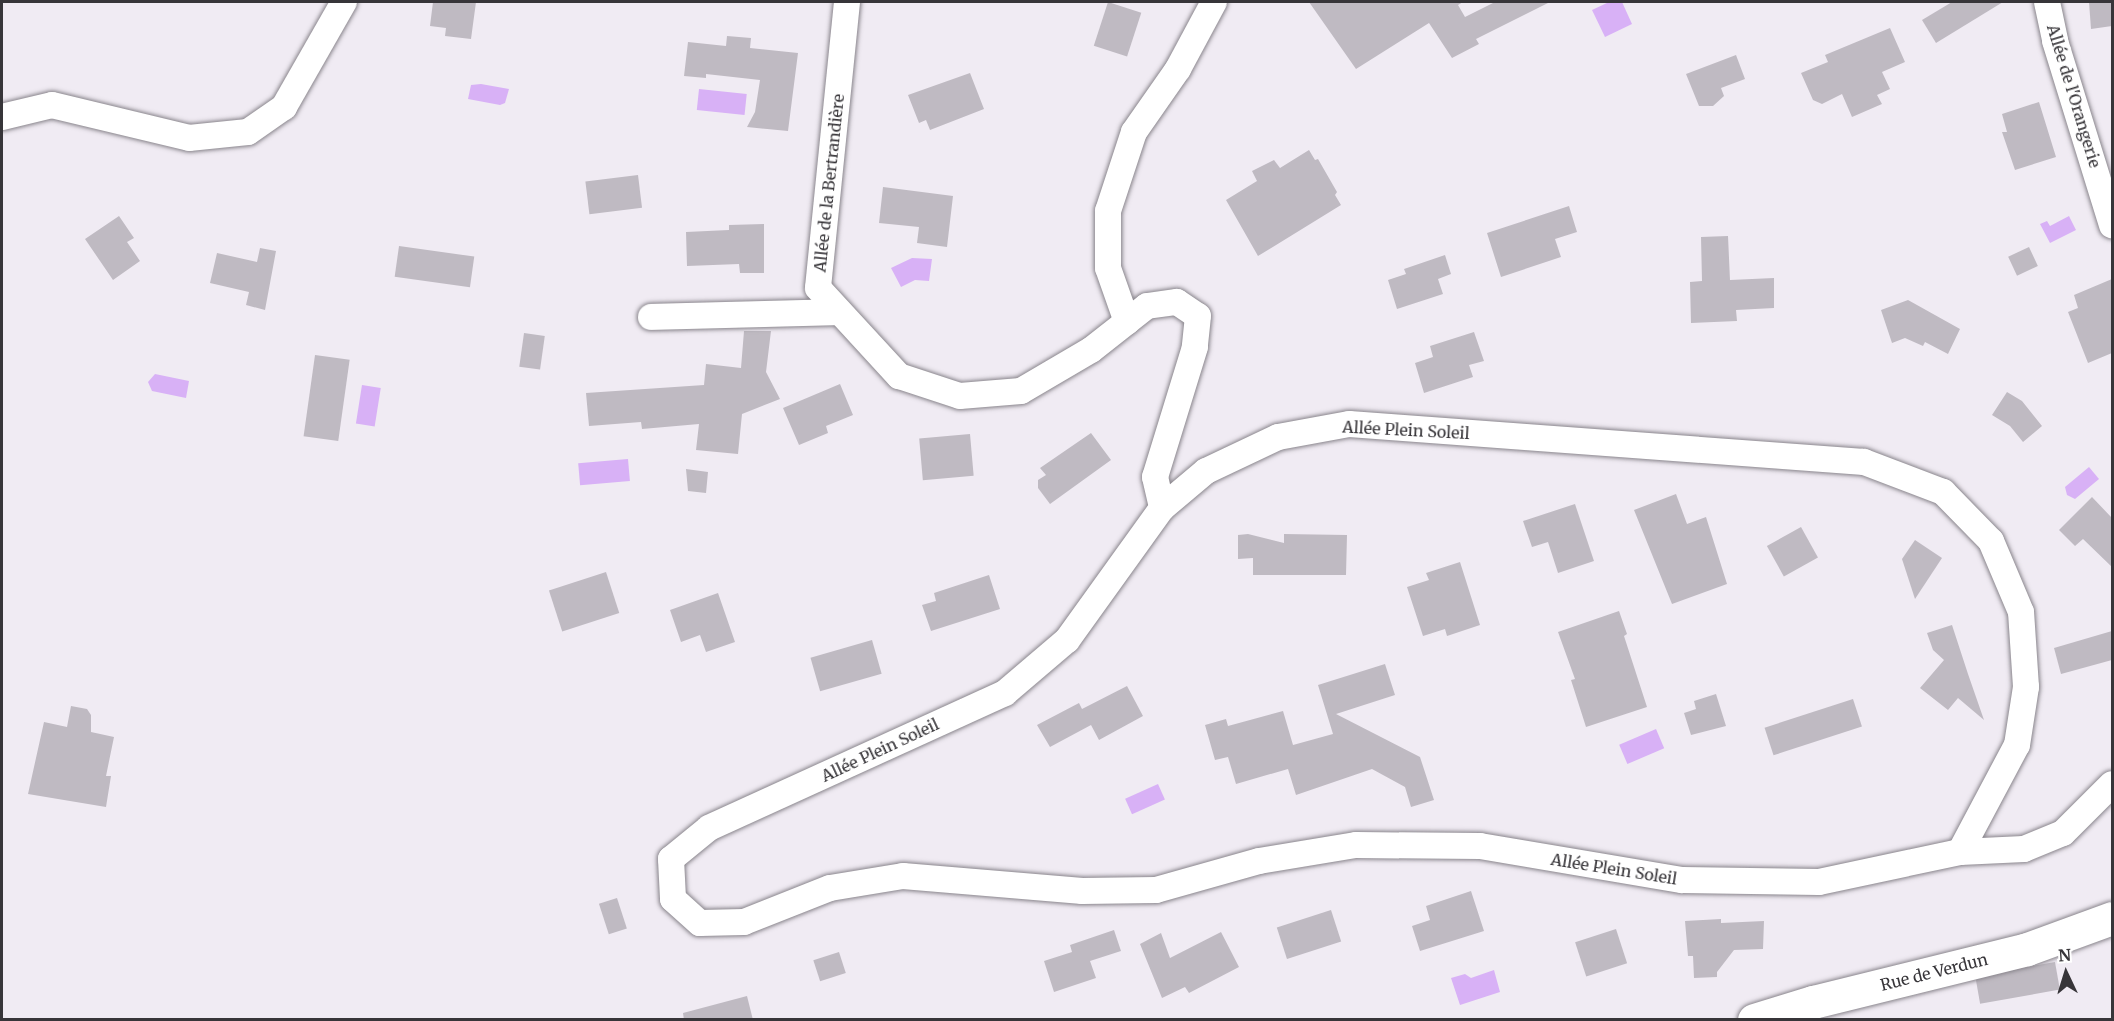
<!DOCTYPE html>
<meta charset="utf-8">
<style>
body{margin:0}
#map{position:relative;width:2114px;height:1021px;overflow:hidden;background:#f0ebf3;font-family:Merriweather,serif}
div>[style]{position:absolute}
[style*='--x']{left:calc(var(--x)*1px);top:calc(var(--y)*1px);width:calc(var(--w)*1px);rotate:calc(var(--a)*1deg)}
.water>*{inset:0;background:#d8b1f6;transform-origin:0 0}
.building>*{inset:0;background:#bfbac2;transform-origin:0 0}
.roads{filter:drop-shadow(0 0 2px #89858c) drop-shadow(0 0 2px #89858c)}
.minor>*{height:26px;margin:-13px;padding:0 13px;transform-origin:13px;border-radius:13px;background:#fff}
.primary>*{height:33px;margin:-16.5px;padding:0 16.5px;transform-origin:16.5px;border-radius:16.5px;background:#fff}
span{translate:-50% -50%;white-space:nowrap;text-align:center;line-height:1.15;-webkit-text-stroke:5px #fff;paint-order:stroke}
.street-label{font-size:16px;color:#373539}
.frame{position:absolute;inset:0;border:3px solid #373539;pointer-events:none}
.north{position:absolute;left:2036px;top:943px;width:60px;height:60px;-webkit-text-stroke:4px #fff;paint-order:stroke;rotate:356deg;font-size:16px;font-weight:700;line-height:24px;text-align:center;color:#373539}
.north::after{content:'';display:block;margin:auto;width:21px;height:27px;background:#373539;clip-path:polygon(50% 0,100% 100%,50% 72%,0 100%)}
</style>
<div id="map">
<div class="water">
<div style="clip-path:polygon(1609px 2px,1622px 2px,1632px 24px,1605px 37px,1592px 10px)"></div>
<div style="clip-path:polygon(481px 84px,509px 89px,505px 103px,500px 105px,468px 99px,471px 85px)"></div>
<div style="left:699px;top:89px;width:48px;height:21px;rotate:6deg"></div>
<div style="clip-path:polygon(2069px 216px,2076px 230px,2050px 243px,2040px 224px,2047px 221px,2050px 226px)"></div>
<div style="clip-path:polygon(912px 258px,932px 259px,929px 281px,915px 280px,901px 287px,891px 268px)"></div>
<div style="clip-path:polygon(155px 374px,189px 381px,186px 398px,152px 391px,148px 382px)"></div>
<div style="left:362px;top:385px;width:19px;height:39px;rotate:9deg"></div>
<div style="left:628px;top:459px;width:22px;height:50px;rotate:85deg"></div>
<div style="clip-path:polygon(2089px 467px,2099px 479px,2075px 499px,2067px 495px,2065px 487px)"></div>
<div style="left:1656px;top:729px;width:21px;height:40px;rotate:67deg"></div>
<div style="left:1158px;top:784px;width:17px;height:36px;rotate:66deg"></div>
<div style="clip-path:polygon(1494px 970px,1500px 992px,1460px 1005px,1451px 978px,1465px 974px,1471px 978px)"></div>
</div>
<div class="building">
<div style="clip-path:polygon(433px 2px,476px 2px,471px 39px,445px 36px,446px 28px,430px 26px)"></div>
<div style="left:1108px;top:2px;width:35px;height:46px;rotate:18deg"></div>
<div style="clip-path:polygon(1309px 2px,1463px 2px,1458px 5px,1465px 17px,1495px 2px,1550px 2px,1476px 39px,1479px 44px,1452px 58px,1429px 23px,1356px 69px)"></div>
<div style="clip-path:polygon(1952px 2px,2003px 2px,1936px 43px,1922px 20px)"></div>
<div style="clip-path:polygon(2089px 2px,2112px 2px,2112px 26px,2091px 29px)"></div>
<div style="clip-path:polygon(1890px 28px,1905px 62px,1882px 72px,1890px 89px,1877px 95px,1882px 104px,1852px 117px,1842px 94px,1822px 104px,1813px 100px,1801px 73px,1828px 62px,1825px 55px)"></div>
<div style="clip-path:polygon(727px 36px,751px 38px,750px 48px,798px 53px,788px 131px,747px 127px,755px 112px,760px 80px,706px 74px,706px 78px,684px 76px,688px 42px,726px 46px)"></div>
<div style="clip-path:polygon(1736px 55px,1745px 79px,1721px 88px,1724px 96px,1713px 106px,1699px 106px,1686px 74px)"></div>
<div style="clip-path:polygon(970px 73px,984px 109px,930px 130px,926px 120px,919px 123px,908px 95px)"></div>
<div style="clip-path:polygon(2039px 102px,2056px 157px,2015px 170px,2002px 132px,2007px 132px,2002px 114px)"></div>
<div style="clip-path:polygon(1309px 150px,1315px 160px,1318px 159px,1337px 192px,1335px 195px,1341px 205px,1258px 256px,1226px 200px,1257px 181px,1252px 171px,1274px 160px,1280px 168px)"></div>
<div style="left:638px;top:175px;width:33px;height:53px;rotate:83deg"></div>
<div style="clip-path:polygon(883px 187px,953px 196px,947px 247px,917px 243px,919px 227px,879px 223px)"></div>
<div style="clip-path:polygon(1569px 206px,1577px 232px,1555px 239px,1561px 257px,1501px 277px,1487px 233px)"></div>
<div style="clip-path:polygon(119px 216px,134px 238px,127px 242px,140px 261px,113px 280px,85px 239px)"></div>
<div style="clip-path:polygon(764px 224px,764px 273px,740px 273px,739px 264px,687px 266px,686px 232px,729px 230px,729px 225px)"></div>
<div style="clip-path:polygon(1728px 236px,1730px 280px,1774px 278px,1774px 308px,1736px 310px,1737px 321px,1691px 323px,1690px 282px,1702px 281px,1701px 237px)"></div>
<div style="left:399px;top:246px;width:76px;height:31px;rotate:8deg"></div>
<div style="left:2029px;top:247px;width:21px;height:23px;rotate:65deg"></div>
<div style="clip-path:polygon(260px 248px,276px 251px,265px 310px,246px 305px,249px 292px,210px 283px,217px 253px,257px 262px)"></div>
<div style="clip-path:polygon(1445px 255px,1451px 274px,1438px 279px,1443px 294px,1397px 309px,1388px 280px,1406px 274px,1404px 269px)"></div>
<div style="clip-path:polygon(2112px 279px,2112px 353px,2088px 363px,2068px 312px,2078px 308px,2074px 295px)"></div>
<div style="clip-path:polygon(1908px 300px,1960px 329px,1948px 354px,1925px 342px,1923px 346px,1905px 338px,1892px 343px,1881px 310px)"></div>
<div style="clip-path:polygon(744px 331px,771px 331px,766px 372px,780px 399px,742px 414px,738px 454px,696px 450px,699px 424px,642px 429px,641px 422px,589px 426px,586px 393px,704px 385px,706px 364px,741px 368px)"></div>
<div style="clip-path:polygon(1474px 332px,1484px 361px,1469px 365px,1473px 377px,1424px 393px,1415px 363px,1433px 357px,1430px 346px)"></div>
<div style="left:524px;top:333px;width:21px;height:34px;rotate:8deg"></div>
<div style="left:315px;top:355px;width:35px;height:82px;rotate:8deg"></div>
<div style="clip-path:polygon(840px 384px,853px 415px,826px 426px,828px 433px,799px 445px,783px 408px)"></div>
<div style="clip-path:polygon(2007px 392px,2022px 401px,2042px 426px,2023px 442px,2010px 426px,1992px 415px)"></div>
<div style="clip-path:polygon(1091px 433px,1111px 460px,1050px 504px,1038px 488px,1038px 480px,1046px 475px,1040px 468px)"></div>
<div style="left:970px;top:434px;width:42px;height:51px;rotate:85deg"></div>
<div style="clip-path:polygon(686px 469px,708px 472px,706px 493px,688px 491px)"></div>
<div style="clip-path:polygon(1676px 494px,1687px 524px,1706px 517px,1727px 584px,1672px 604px,1634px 510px)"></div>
<div style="clip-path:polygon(2092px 497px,2112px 518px,2112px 567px,2083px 539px,2075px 546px,2059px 530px)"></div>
<div style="clip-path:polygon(1575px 504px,1594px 561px,1558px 573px,1548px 542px,1532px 547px,1523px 521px)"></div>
<div style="left:1801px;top:527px;width:35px;height:39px;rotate:61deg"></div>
<div style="clip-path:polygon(1248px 534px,1284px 543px,1284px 534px,1347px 535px,1346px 575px,1253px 575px,1253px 558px,1238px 559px,1238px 535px)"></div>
<div style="clip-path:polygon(1915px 540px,1942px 558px,1915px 599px,1902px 559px)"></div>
<div style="clip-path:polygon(1460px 562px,1480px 625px,1447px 636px,1445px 629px,1423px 636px,1407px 587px,1429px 580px,1426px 573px)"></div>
<div style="left:606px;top:572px;width:43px;height:60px;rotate:72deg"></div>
<div style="clip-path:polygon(989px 575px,1000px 609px,931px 631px,922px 605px,936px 601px,934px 593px)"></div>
<div style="clip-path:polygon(718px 593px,735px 642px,706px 652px,700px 635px,681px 642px,670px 610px)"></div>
<div style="clip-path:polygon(1619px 611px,1627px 634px,1624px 636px,1647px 707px,1586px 727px,1571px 680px,1575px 679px,1558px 632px)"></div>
<div style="clip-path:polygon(1952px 625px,1968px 674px,1984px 720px,1958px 698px,1948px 710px,1920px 688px,1944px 660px,1933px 650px,1927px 633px)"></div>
<div style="clip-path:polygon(2112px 631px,2112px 660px,2061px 674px,2054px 648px)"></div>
<div style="left:872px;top:640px;width:35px;height:64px;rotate:74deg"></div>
<div style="clip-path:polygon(1385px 664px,1395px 695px,1336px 714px,1420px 757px,1434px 800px,1411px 807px,1405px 787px,1372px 769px,1296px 795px,1288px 769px,1236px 784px,1228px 757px,1215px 760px,1205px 725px,1226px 719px,1228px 726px,1283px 711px,1293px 745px,1333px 734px,1318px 685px)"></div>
<div style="clip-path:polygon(1127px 686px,1143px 716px,1099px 740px,1091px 725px,1050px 747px,1037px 725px,1079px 703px,1082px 709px)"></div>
<div style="clip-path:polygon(1716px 694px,1726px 726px,1691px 735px,1684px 713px,1696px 709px,1694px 701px)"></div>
<div style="left:1853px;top:699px;width:29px;height:93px;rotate:72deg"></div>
<div style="clip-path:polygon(71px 706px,87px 709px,91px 715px,91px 732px,114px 737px,106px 776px,111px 776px,106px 807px,28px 794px,44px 722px,67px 727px)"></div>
<div style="clip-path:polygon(1471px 891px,1484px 931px,1420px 951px,1412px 926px,1430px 920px,1426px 906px)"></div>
<div style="left:617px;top:898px;width:32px;height:19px;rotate:72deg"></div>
<div style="left:1331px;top:910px;width:33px;height:57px;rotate:72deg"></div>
<div style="clip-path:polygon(1721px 919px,1721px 923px,1764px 921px,1763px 949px,1734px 950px,1717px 972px,1717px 977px,1694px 978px,1693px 956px,1688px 956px,1685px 921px)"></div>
<div style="left:1616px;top:929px;width:36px;height:43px;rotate:72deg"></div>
<div style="clip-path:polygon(1114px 930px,1121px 951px,1090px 961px,1096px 978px,1054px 992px,1044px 961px,1072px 952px,1070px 945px)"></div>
<div style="clip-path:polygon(1221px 932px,1239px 967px,1189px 993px,1185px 987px,1162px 998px,1140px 944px,1161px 933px,1170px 958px)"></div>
<div style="left:839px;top:952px;width:22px;height:27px;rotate:72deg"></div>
<div style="left:2055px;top:962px;width:28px;height:81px;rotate:80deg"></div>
<div style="clip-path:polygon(747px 996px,753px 1020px,684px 1020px,683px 1013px)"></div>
</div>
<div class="roads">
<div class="minor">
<div style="--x:847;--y:2;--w:287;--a:95.8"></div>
<div style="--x:818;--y:288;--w:120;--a:47.4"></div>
<div style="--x:899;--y:376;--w:64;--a:18.2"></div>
<div style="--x:960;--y:396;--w:61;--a:-4.7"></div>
<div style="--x:1021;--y:391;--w:81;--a:-30.4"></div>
<div style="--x:1091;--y:350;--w:71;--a:-38.2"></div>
<div style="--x:1147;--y:306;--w:30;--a:-8"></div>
<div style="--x:1177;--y:302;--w:25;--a:34"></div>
<div style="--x:1198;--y:316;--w:31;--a:96"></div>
<div style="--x:1195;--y:347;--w:136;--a:107.1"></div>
<div style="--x:1155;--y:477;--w:32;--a:77"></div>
<div style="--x:2047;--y:2;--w:40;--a:78"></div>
<div style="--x:2055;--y:41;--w:193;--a:72.8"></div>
<div style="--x:2;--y:117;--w:51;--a:-13.5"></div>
<div style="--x:52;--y:105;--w:141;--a:13.5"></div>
<div style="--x:189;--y:138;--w:59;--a:-5.8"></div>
<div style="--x:248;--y:132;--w:44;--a:-34.8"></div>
<div style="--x:284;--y:107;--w:121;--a:-60.3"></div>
<div style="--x:651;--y:317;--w:188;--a:-1.5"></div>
<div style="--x:1127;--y:322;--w:57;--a:-109.4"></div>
<div style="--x:1108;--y:268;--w:57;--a:-90"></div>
<div style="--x:1108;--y:211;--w:83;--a:-71.8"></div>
<div style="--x:1134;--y:132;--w:77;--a:-55.1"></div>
<div style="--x:1178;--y:69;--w:76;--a:-61.8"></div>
<div style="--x:1960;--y:852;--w:121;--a:-62"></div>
<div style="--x:2017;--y:745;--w:59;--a:-81.2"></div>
<div style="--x:2026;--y:687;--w:75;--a:-93.8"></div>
<div style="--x:2021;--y:612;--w:77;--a:-112.9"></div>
<div style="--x:1991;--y:541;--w:69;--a:-134.4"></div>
<div style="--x:1943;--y:492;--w:85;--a:-159.2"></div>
<div style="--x:1864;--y:462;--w:516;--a:-175.78"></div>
<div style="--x:1349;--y:424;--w:72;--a:169.6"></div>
<div style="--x:1278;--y:437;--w:80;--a:154.7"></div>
<div style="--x:1206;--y:471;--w:57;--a:139.9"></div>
<div style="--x:1162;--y:508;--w:163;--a:125.7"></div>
<div style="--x:1067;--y:640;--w:82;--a:139.5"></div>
<div style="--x:1005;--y:693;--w:325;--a:155.5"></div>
<div style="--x:709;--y:828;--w:49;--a:140.8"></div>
<div style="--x:671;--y:859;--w:40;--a:87.1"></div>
<div style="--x:673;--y:899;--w:36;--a:42"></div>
<div style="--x:700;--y:923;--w:44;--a:-1.3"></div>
<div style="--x:744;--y:922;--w:92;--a:-21.6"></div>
<div style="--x:830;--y:888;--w:74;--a:-9.3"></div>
<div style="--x:903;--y:876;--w:180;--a:4.8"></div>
<div style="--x:1082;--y:891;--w:74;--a:-0.8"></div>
<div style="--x:1156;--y:890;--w:107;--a:-15.7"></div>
<div style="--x:1259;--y:861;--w:98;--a:-9.4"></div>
<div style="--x:1356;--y:845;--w:124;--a:0.5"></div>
<div style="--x:1480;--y:846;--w:205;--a:9.6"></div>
<div style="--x:1682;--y:880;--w:137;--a:0.8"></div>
<div style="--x:1819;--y:882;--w:144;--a:-12"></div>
<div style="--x:1960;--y:852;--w:64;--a:-2.7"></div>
<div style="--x:2024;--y:849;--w:42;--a:-22.3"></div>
<div style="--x:2063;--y:833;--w:69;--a:-45"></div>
</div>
<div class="primary">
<div style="--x:1754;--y:1020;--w:62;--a:-17"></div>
<div style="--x:1813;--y:1002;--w:220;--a:-13.9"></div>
<div style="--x:2027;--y:949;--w:90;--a:-20"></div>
</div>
</div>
<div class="street-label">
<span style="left:2074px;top:96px;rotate:73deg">Allée de l'Orangerie</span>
<span style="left:829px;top:183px;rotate:-84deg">Allée de la Bertrandière</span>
<span style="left:1406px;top:430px;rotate:3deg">Allée Plein Soleil</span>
<span style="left:880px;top:750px;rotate:-25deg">Allée Plein Soleil</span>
<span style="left:1614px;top:869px;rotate:9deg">Allée Plein Soleil</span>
<span style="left:1934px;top:972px;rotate:-14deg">Rue de Verdun</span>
</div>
<div class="frame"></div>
<div class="north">N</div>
</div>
